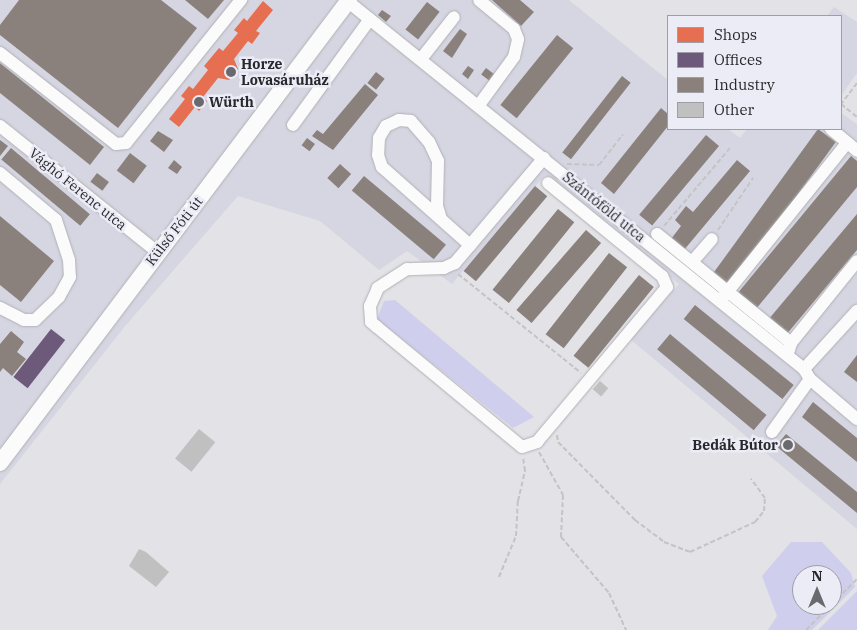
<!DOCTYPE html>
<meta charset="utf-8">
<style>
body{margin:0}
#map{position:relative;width:857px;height:630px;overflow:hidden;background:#e2e2e7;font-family:"IBM Plex Serif",serif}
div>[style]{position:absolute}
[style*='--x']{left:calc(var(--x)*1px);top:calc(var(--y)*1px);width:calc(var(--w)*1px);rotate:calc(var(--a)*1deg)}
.built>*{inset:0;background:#d6d6e2}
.green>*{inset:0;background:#cfceec}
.shops>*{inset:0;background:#e76f51}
.offices>*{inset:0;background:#6d597a;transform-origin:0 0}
.industry>*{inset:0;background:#8a817c;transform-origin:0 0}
.building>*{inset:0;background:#c0c0c1;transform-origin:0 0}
.path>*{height:2px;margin-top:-1px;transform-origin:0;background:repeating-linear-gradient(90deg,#c4c4c5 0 5px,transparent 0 7.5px)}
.roads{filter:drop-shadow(0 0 1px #b0b0b5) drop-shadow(0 0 1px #b0b0b5)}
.minor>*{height:12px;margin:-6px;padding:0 6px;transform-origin:6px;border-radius:6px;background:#fbfbfb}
.major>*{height:16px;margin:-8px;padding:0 8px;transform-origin:8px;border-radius:8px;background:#fbfbfb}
.dots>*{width:14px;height:14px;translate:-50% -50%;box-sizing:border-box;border:2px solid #ececf7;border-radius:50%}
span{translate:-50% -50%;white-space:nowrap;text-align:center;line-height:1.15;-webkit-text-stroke:5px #ececf7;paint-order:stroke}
.poi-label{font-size:14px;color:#29292d;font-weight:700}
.left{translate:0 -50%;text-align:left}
.right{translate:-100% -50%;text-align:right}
.street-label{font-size:14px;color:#29292d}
.legend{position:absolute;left:667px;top:15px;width:175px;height:115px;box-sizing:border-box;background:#ececf7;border:1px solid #9e9ea6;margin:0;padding:6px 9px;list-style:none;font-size:15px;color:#29292d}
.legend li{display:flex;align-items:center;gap:10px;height:25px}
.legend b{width:25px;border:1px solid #9e9ea6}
.north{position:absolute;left:792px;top:565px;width:50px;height:50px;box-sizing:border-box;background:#ececf7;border:1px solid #9e9ea6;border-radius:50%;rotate:0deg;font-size:14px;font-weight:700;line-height:20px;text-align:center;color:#29292d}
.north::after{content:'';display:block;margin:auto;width:18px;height:22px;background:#6a6a6e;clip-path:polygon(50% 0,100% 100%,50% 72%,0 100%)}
</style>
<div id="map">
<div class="built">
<div style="clip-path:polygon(0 0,569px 0,668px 80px,668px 129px,728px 129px,740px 138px,747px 129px,841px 129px,841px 113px,857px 124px,857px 529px,630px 339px,679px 284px,545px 175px,452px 284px,407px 251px,379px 270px,320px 221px,238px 196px,126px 325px,0 484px)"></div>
<div style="clip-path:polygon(834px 7px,857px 22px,857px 73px,841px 96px,841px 16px,827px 16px)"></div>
</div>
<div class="green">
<div style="clip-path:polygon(395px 300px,534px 417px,513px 428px,377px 319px,384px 301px)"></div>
<div style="clip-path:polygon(evenodd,791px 542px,822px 542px,851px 573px,855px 587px,812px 630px,768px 630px,777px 616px,762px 576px,791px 542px,802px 575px,832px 575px,832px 605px,802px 605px,802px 575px)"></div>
<div style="clip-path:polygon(857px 591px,857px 630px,818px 630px)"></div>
</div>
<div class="shops">
<div style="clip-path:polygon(263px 1px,273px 10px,256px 31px,260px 33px,252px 44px,248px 41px,234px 59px,238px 69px,229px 80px,218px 78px,203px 97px,207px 101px,199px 111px,195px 107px,179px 127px,169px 119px,185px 99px,181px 96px,189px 86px,193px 89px,208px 70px,204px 66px,219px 48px,223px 51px,238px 33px,234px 30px,244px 18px,247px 21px)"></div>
</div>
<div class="offices">
<div style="left:51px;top:329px;width:18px;height:61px;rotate:38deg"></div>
</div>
<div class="industry">
<div style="clip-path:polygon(19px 0,161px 0,197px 28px,118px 128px,0 35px,0 25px)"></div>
<div style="clip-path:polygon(185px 0,224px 0,208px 19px)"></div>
<div style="clip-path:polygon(492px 0,520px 0,534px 12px,521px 26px)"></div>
<div style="left:427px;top:2px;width:16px;height:35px;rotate:38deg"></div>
<div style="clip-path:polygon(382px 10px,391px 16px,386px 22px,378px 15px)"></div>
<div style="clip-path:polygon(460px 29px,467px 34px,452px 58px,443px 51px)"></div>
<div style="left:557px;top:35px;width:21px;height:90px;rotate:39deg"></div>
<div style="clip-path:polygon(0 63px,104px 147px,90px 165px,0 93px)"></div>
<div style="clip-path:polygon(468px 66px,474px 70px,468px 79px,462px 74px)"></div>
<div style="left:486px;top:68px;width:10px;height:8px;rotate:37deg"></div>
<div style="left:376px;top:72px;width:11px;height:14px;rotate:38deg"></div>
<div style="left:622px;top:76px;width:11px;height:97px;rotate:38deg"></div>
<div style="clip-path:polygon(365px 84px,378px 95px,333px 150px,312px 136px,317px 130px,323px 134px)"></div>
<div style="clip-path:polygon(661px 108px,668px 114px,668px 126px,614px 194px,601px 183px)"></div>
<div style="left:818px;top:129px;width:22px;height:179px;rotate:36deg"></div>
<div style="clip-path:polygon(158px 131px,173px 140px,164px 152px,150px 141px)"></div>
<div style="left:706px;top:135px;width:17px;height:104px;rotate:40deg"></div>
<div style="left:307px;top:138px;width:10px;height:9px;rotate:37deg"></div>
<div style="clip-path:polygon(0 140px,8px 146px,0 156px)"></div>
<div style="left:11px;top:148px;width:103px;height:15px;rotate:40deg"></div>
<div style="left:130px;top:153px;width:21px;height:22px;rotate:37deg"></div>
<div style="clip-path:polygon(851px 156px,857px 161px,857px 187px,756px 309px,737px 294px)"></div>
<div style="clip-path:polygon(174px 160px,182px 167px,177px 174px,168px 168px)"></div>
<div style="clip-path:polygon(737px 160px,750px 171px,684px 250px,671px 239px,681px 226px,675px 220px,686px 206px,693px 212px)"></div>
<div style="left:340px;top:164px;width:15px;height:19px;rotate:42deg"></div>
<div style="left:97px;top:173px;width:15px;height:11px;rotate:37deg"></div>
<div style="left:364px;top:176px;width:107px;height:19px;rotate:40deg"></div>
<div style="left:535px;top:186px;width:16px;height:111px;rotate:40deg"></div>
<div style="left:558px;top:209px;width:21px;height:104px;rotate:39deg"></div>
<div style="clip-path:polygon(857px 214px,857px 250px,786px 335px,768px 320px)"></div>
<div style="clip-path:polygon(0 216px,54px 261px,21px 302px,0 285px)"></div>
<div style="left:586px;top:230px;width:20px;height:106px;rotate:41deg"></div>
<div style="left:609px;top:253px;width:23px;height:103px;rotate:38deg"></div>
<div style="left:639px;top:275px;width:19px;height:104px;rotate:39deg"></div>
<div style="left:695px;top:305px;width:127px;height:18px;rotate:39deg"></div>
<div style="clip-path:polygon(11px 331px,24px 342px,17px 352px,26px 359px,12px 376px,3px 368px,0 372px,0 344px)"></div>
<div style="left:670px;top:334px;width:126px;height:20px;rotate:40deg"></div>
<div style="clip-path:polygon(857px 355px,857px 382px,844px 372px)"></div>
<div style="clip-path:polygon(813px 402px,857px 438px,857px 462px,802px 417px)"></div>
<div style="clip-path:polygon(786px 434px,857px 492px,857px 513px,776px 446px)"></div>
</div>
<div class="building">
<div style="left:600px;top:381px;width:11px;height:11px;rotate:41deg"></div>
<div style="left:199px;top:429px;width:21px;height:38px;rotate:39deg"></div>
<div style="clip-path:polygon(139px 549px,146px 552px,169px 572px,156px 587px,129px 566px)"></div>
</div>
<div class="path">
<div style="--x:857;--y:83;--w:26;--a:127"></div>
<div style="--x:841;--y:104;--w:21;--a:39"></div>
<div style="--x:567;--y:164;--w:32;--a:2"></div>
<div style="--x:599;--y:165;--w:39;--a:-52"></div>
<div style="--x:664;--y:226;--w:102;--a:-49.8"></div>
<div style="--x:718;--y:230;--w:63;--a:-56.1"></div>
<div style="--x:458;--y:274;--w:158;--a:38.8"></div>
<div style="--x:557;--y:435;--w:7;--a:82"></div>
<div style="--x:558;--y:442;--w:110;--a:45.4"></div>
<div style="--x:635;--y:520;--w:36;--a:37"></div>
<div style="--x:664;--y:542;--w:28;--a:21"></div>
<div style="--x:690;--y:552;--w:72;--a:-24.8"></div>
<div style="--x:755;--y:522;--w:14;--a:-51"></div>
<div style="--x:764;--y:511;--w:13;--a:-86"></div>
<div style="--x:765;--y:498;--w:24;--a:-126"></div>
<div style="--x:539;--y:452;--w:49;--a:60.8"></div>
<div style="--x:563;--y:495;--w:42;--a:92.7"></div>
<div style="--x:561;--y:537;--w:74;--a:49.4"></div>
<div style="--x:609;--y:593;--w:41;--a:65.3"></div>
<div style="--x:499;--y:577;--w:44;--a:-67.5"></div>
<div style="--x:516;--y:536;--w:35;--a:-87"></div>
<div style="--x:518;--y:501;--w:31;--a:-77"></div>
<div style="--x:525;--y:471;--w:14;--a:-98"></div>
<div style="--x:832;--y:604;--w:35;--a:-45"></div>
<div style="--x:806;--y:630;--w:35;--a:-45"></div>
</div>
<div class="roads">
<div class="minor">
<div style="--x:346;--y:0;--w:588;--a:38.86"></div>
<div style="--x:804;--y:369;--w:12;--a:59"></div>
<div style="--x:810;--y:379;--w:62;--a:40.4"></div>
<div style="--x:0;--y:53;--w:147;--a:38.1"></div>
<div style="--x:116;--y:144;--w:10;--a:-6"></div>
<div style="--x:126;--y:143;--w:184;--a:-51.2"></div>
<div style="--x:421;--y:59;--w:53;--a:-51.8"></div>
<div style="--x:479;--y:105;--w:59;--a:-53.9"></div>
<div style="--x:514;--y:57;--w:18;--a:-77"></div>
<div style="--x:518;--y:39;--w:11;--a:-112"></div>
<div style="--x:514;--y:29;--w:45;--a:-140.4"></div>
<div style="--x:293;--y:125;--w:131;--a:-54"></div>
<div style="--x:0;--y:126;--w:201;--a:38.7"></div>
<div style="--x:831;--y:129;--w:34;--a:40"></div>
<div style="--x:544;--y:158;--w:138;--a:130.3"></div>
<div style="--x:455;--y:263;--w:12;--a:156"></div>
<div style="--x:444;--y:268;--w:37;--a:178"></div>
<div style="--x:407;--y:269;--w:35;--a:147"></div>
<div style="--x:378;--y:288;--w:20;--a:114"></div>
<div style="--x:370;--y:306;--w:16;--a:86"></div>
<div style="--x:371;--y:322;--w:8;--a:40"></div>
<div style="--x:377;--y:327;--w:188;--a:39.6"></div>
<div style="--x:522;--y:447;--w:16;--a:-18"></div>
<div style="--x:537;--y:442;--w:202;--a:-50"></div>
<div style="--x:667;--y:287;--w:12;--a:-114"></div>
<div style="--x:662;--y:276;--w:147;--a:-140.8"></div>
<div style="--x:0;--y:173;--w:73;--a:40"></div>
<div style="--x:56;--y:220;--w:42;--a:72"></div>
<div style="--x:69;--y:260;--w:17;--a:87"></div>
<div style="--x:70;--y:277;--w:23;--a:119"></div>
<div style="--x:59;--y:297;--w:33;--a:136"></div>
<div style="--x:35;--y:320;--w:11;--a:180"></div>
<div style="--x:24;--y:320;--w:27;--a:-153"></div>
<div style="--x:441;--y:219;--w:14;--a:-107"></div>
<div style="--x:437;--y:206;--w:45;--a:-88.7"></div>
<div style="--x:438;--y:161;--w:21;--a:-115"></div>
<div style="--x:429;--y:142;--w:28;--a:-131"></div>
<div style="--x:411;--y:121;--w:12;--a:-175"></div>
<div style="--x:399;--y:120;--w:14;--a:155"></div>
<div style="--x:386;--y:126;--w:14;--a:120"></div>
<div style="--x:379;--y:138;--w:17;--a:93"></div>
<div style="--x:378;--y:155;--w:13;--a:72"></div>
<div style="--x:382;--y:167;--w:118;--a:41.6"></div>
<div style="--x:657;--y:234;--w:173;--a:39.1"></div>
<div style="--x:692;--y:262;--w:30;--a:-49"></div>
<div style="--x:720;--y:301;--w:203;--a:-51.2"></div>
<div style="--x:789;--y:350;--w:7;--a:-74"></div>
<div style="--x:791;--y:343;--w:105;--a:-51.2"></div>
<div style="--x:804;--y:369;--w:79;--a:-47.6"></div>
<div style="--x:772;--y:432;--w:65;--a:-54.4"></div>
</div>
<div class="major">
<div style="--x:0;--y:463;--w:580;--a:-52.99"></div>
</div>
</div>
<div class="dots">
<div style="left:231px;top:72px;background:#6a6a6e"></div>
<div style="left:199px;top:102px;background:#6a6a6e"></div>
<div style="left:788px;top:445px;background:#6a6a6e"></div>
</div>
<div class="poi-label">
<span class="left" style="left:241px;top:72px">Horze<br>Lovasáruház</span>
<span class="left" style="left:209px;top:102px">Würth</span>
<span class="right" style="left:778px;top:445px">Bedák Bútor</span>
</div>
<div class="street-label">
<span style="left:78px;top:189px;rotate:39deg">Vághó Ferenc utca</span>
<span style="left:604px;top:207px;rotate:39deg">Szántóföld utca</span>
<span style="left:174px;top:231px;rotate:-52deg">Külső Fóti út</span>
</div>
<ul class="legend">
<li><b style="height:14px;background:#e76f51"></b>Shops</li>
<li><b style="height:14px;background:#6d597a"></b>Offices</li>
<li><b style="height:14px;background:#8a817c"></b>Industry</li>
<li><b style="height:14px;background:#c0c0c1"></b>Other</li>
</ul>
<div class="north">N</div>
</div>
